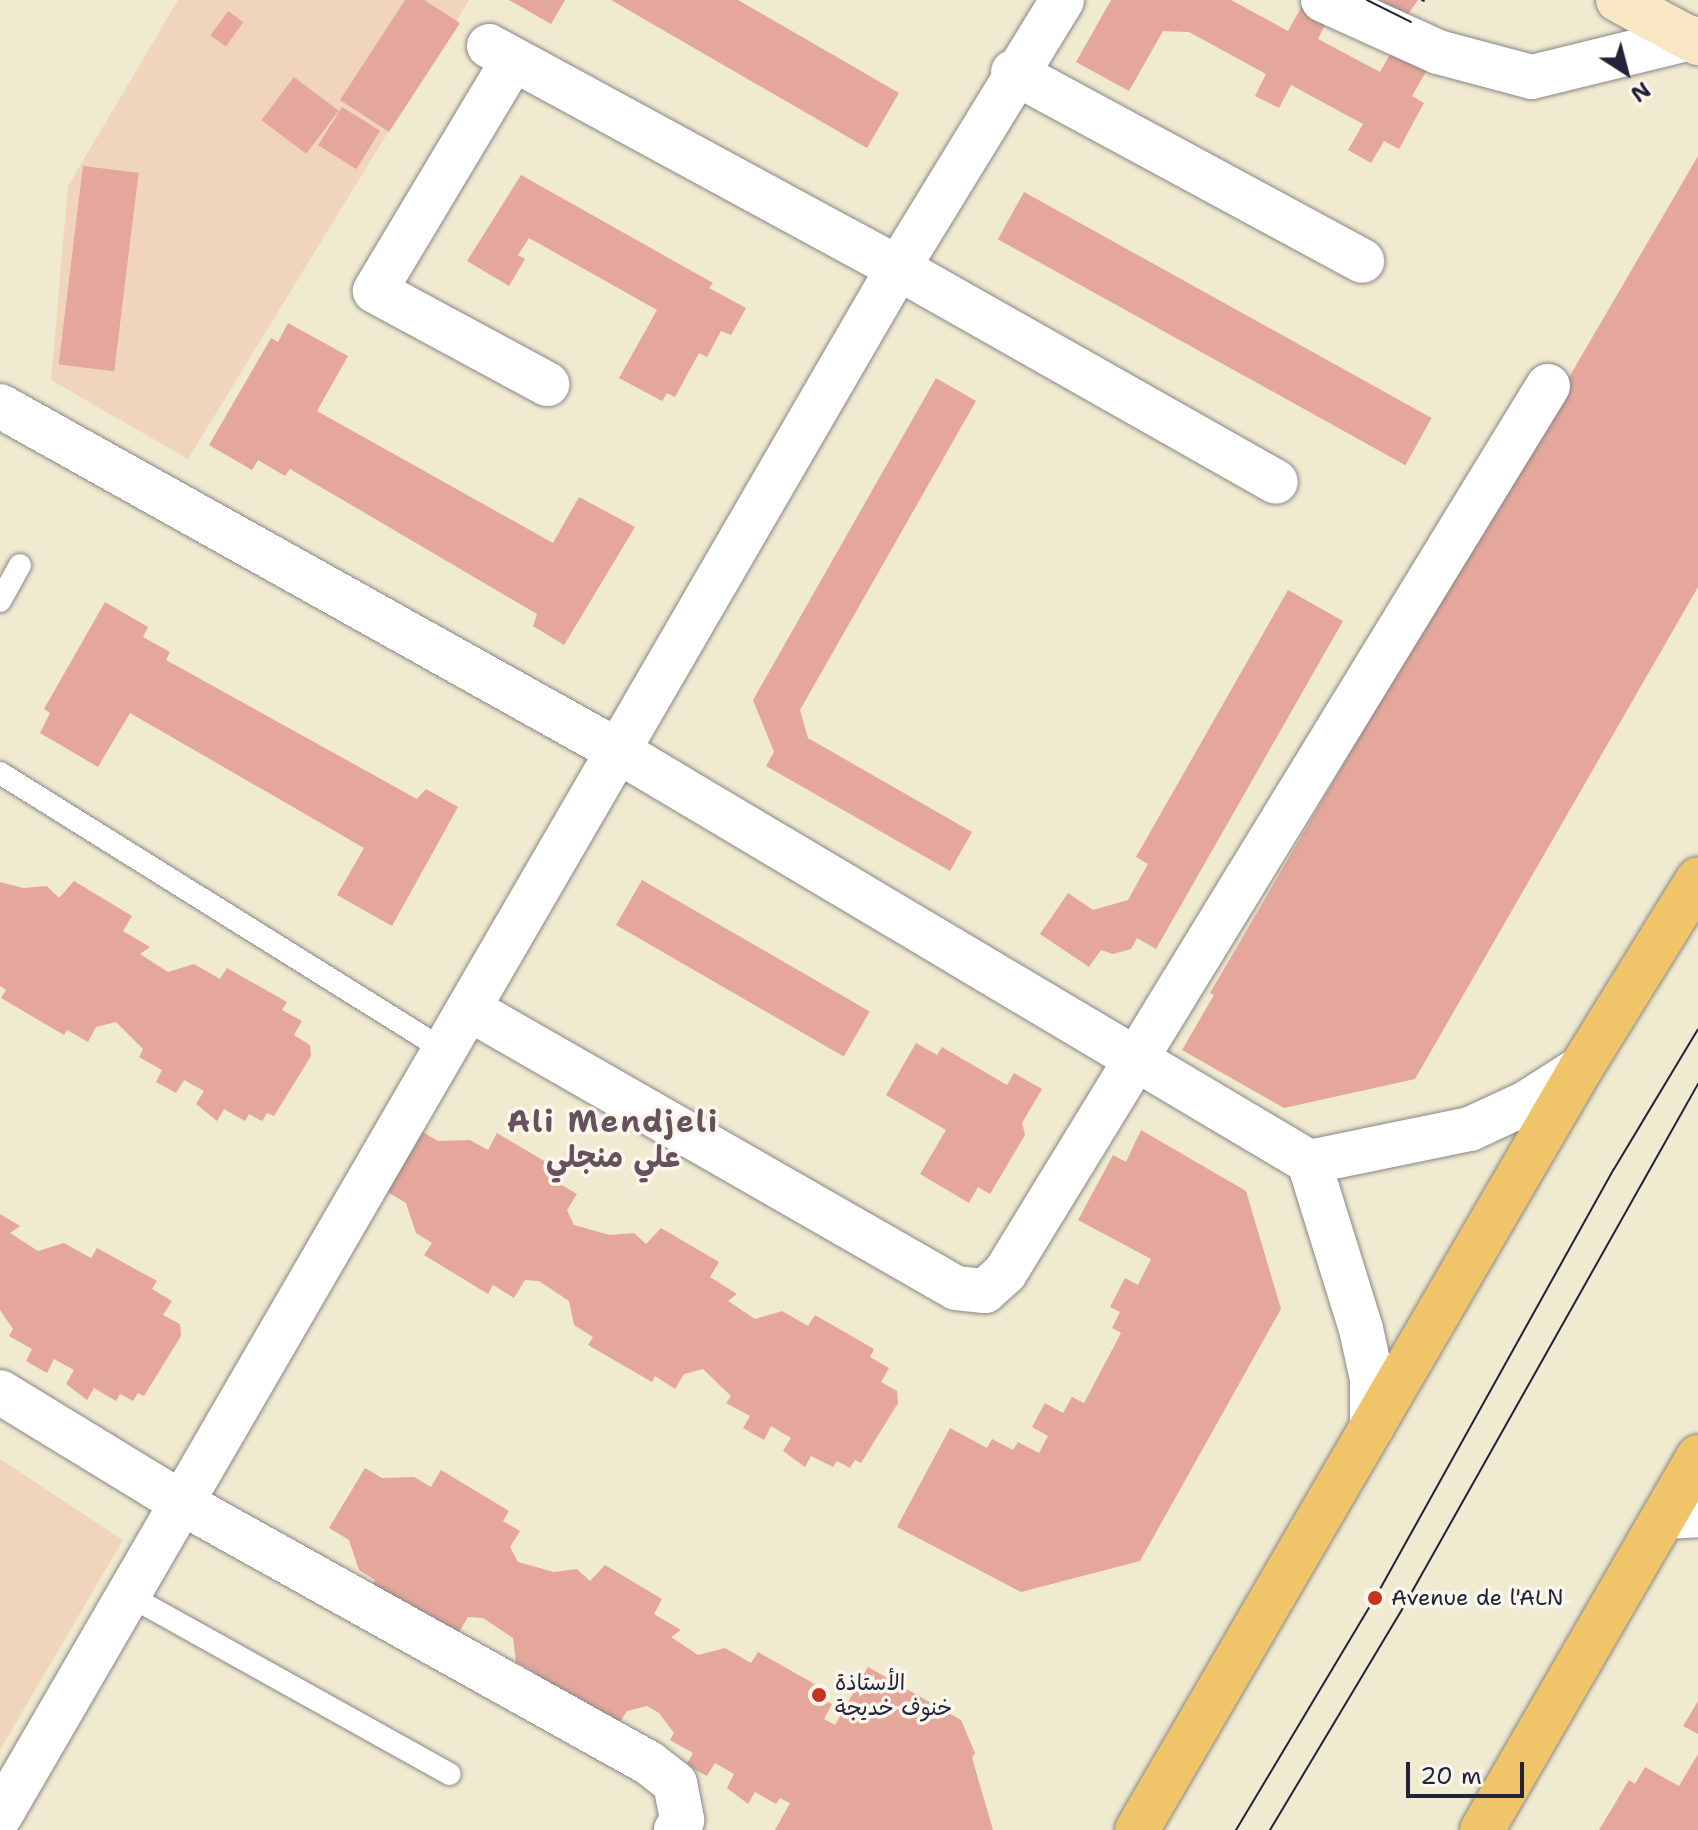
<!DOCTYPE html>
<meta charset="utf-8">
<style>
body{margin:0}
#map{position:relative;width:1698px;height:1830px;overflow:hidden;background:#f0ead0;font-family:"Shantell Sans","Playpen Sans Arabic",sans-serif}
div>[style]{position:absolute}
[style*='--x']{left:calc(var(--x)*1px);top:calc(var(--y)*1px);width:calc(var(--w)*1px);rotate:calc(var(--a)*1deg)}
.built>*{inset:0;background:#f0d5bc}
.building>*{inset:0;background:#e5a79b;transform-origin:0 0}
.roads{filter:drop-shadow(0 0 2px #898686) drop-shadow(0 0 2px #898686)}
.service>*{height:22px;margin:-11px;padding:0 11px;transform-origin:11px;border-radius:11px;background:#fff}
.minor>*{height:44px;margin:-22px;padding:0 22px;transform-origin:22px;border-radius:22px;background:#fff}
.secondary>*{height:44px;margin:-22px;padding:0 22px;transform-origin:22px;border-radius:22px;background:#f9e7c3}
.primary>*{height:44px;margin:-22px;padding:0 22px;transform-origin:22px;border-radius:22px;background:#f0c469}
.tram>*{height:2px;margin:-1px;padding:0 1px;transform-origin:1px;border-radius:1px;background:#22223b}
.dots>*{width:22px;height:22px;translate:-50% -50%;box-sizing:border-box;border:4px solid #fbf7ec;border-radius:50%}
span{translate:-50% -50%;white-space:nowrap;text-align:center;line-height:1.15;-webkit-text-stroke:7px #fbf7ec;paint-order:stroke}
.poi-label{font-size:22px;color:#22223b}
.left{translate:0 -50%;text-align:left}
.district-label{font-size:30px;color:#66515d;font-weight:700;letter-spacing:2px}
.north{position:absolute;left:1586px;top:32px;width:80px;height:80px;-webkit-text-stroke:6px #fbf7ec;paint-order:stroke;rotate:144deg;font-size:22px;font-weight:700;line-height:32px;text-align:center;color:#22223b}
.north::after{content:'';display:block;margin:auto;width:28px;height:36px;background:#22223b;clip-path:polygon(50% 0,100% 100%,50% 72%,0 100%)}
.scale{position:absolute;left:1406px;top:1762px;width:118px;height:36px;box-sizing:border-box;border:4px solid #22223b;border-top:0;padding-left:10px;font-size:24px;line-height:28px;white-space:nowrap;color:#22223b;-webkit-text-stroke:6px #fbf7ec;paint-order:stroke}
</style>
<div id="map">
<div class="built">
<div style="clip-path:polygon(178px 0,469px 0,188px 459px,51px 380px,68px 186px)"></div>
<div style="clip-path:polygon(0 1459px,123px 1540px,0 1750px)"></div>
</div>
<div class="building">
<div style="clip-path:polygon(405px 0,424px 0,460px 23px,389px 132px,340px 100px)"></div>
<div style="clip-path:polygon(509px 0,565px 0,551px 24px)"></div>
<div style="clip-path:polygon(611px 0,738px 0,899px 93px,867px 148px)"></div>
<div style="clip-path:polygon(1111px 0,1231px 0,1288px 31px,1304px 2px,1330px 15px,1318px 39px,1380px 72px,1393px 49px,1428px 68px,1412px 96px,1424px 103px,1399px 149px,1384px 141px,1371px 163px,1348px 150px,1363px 124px,1291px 85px,1279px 108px,1255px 96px,1266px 74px,1189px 32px,1163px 31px,1129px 91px,1076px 62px)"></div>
<div style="clip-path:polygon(1380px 0,1418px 0,1406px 17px)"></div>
<div style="left:228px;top:11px;width:19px;height:30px;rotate:36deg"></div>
<div style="left:294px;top:77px;width:56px;height:54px;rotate:37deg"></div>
<div style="left:342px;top:107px;width:45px;height:45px;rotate:32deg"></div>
<div style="clip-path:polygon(1698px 156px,1698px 587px,1415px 1079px,1284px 1108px,1182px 1050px,1214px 995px,1210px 993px)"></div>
<div style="left:83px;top:166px;width:56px;height:200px;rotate:7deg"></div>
<div style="clip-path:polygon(521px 175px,713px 283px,709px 288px,746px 308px,731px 335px,721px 331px,707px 357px,699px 353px,675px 397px,667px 393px,662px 401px,619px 378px,657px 310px,529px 238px,518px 255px,525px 259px,509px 286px,467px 261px)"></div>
<div style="left:1024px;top:192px;width:466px;height:54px;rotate:29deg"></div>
<div style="clip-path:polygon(288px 323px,348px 356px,317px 411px,553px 543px,579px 497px,635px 527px,564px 645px,533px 626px,537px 614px,290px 469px,285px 476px,258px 460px,252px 470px,209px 445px,271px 338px,278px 342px)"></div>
<div style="clip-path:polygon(936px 378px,976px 401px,800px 710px,808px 738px,972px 832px,950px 871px,766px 766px,774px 752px,753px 700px)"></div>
<div style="clip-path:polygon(1288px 590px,1343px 621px,1156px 949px,1137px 938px,1131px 949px,1113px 954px,1101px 950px,1089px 967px,1040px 934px,1068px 893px,1093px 910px,1128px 900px,1148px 864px,1136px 857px)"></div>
<div style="clip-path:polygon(105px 602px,148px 627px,143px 637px,170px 652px,166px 660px,417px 799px,426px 789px,458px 807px,392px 926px,337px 895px,364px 848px,130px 713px,98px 767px,40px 733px,50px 713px,44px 709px)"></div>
<div style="left:642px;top:880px;width:263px;height:52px;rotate:30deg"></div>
<div style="clip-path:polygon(74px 881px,132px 916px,123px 931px,150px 947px,140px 954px,168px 972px,194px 964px,220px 979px,227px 968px,287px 1002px,282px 1010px,302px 1021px,294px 1035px,310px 1045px,311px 1056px,274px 1116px,267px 1113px,262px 1121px,249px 1114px,245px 1121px,224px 1109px,217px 1121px,196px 1104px,204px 1091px,184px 1080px,176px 1093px,156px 1082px,162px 1070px,139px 1057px,143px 1049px,116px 1022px,96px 1027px,88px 1042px,67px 1030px,64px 1035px,1px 998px,6px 990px,0 986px,0 882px,23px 888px,47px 886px,59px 898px)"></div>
<div style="clip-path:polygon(916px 1043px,937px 1055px,942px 1047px,1007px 1085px,1014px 1073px,1042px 1089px,1022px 1123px,1025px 1135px,990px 1194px,978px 1187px,969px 1203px,920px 1174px,946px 1130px,886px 1095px)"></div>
<div style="clip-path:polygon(1141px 1130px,1246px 1191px,1281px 1309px,1140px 1561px,1021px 1592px,897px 1527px,950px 1428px,987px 1448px,992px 1439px,1013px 1450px,1018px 1442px,1039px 1453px,1048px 1436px,1032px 1427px,1045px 1403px,1063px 1413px,1072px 1397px,1084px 1403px,1121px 1333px,1112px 1328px,1120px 1312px,1110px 1307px,1125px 1278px,1138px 1285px,1151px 1259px,1078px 1220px,1113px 1155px,1126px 1162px)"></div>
<div style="clip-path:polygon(421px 1131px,438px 1141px,470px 1140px,488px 1150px,497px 1133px,566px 1174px,560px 1184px,577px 1194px,567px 1210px,574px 1225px,610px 1235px,634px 1233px,646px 1244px,661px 1228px,719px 1262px,710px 1277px,737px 1294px,728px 1301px,755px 1319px,782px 1311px,808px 1326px,815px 1315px,874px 1349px,870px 1357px,889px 1368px,881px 1382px,897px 1391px,898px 1403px,861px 1463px,855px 1460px,850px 1468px,837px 1461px,833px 1467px,811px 1456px,805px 1467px,783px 1451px,791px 1438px,771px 1426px,764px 1440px,743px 1428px,750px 1416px,726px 1403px,731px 1396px,703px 1369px,684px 1374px,675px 1389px,655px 1376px,652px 1382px,588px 1345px,593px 1337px,574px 1325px,569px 1301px,539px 1281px,525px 1280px,514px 1298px,493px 1285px,488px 1294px,424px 1255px,432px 1243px,416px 1233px,406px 1203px,386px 1191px)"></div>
<div style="clip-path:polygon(0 1214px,20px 1226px,10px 1233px,38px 1251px,64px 1243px,91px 1258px,97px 1248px,157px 1281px,152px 1289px,172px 1301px,163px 1315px,180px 1324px,181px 1336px,144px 1396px,138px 1393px,133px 1401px,120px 1394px,116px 1401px,94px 1388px,87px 1400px,66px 1384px,74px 1370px,54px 1359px,47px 1373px,26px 1361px,32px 1349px,9px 1336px,13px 1329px,0 1310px)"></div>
<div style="clip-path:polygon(365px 1468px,382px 1478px,414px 1477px,431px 1487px,441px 1470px,509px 1511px,503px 1521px,520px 1531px,510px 1547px,518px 1562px,554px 1572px,577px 1569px,590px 1581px,605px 1565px,662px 1599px,654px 1614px,681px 1630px,671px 1637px,698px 1655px,725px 1648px,751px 1663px,758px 1652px,818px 1686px,813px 1694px,832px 1704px,824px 1719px,835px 1725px,868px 1667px,961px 1720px,975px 1753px,972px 1758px,993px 1830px,775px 1830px,790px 1803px,780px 1798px,776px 1804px,755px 1792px,748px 1804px,727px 1788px,734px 1774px,715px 1763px,707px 1776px,686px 1765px,693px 1753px,670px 1740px,674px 1733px,659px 1713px,647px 1706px,627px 1711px,618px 1725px,532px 1682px,536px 1673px,516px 1662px,513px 1638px,483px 1618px,468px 1617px,458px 1634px,368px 1591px,375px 1580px,359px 1570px,349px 1540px,329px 1528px)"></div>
<div style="clip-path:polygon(1698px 1701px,1698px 1734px,1683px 1726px)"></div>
<div style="clip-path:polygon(1698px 1754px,1698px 1830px,1599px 1830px,1629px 1780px,1635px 1784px,1645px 1767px,1679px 1786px)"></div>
</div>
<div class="roads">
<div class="service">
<div style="--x:0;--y:601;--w:41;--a:-60.9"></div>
<div style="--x:0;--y:773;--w:523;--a:31.96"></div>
<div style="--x:128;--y:1595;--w:368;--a:29.1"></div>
</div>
<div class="minor">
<div style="--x:1323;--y:0;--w:126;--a:24.3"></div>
<div style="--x:1438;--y:52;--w:97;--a:14.9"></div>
<div style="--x:1532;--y:77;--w:164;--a:-13.8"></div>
<div style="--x:489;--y:46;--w:465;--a:28.5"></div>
<div style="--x:898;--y:268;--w:434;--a:29.5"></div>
<div style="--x:513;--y:60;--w:269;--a:120.9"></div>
<div style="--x:375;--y:291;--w:196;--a:28.4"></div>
<div style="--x:1013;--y:72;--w:397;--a:28.4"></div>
<div style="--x:0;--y:406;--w:708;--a:29.17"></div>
<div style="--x:618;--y:751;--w:804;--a:30.74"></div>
<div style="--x:469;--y:1009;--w:561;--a:29.81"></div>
<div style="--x:956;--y:1288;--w:29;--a:6"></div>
<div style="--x:985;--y:1291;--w:27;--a:-42"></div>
<div style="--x:1005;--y:1273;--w:1040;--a:-58.53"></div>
<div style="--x:0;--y:1392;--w:213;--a:31.4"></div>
<div style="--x:182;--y:1503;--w:534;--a:29.11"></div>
<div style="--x:649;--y:1763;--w:33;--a:38"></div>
<div style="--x:675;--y:1783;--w:38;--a:79"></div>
<div style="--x:682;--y:1820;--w:12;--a:121"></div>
<div style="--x:1372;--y:1427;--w:48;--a:-90"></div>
<div style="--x:1372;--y:1379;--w:51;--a:-102.4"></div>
<div style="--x:1361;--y:1329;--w:175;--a:-107.3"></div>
<div style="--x:1309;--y:1162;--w:164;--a:-11.6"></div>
<div style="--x:1470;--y:1129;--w:62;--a:-24.9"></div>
<div style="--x:1526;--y:1103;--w:65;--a:-32.5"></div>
<div style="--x:1664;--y:1517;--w:34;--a:-3"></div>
<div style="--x:0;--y:1816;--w:1790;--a:-59.88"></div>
<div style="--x:898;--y:268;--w:314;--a:-58.5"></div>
</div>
<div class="secondary">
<div style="--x:1618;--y:0;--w:91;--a:28.3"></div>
</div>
<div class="primary">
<div style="--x:1137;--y:1830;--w:882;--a:-59.77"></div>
<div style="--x:1581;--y:1068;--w:222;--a:-58.2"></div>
<div style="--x:1482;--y:1830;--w:431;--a:-59.9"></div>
</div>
</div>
<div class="tram">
<div style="--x:1367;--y:0;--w:49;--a:26.6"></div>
<div style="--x:1422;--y:0;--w:2;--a:27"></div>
<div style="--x:1236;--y:1830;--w:270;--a:-59.1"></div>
<div style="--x:1375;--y:1598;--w:491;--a:-60.9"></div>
<div style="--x:1614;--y:1169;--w:163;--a:-59"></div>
<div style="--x:1270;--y:1830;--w:253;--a:-59.1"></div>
<div style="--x:1400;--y:1613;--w:607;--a:-60.61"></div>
</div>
<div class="dots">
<div style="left:1375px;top:1598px;background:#c8321e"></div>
<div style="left:819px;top:1695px;background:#c8321e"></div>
</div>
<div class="poi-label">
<span class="left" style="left:1391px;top:1598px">Avenue de l'ALN</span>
<span class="left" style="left:835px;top:1695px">الأستاذة<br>خنوف خديجة</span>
</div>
<div class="district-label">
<span style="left:613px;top:1139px">Ali Mendjeli<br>علي منجلي</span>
</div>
<div class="north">N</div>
<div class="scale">20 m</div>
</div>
